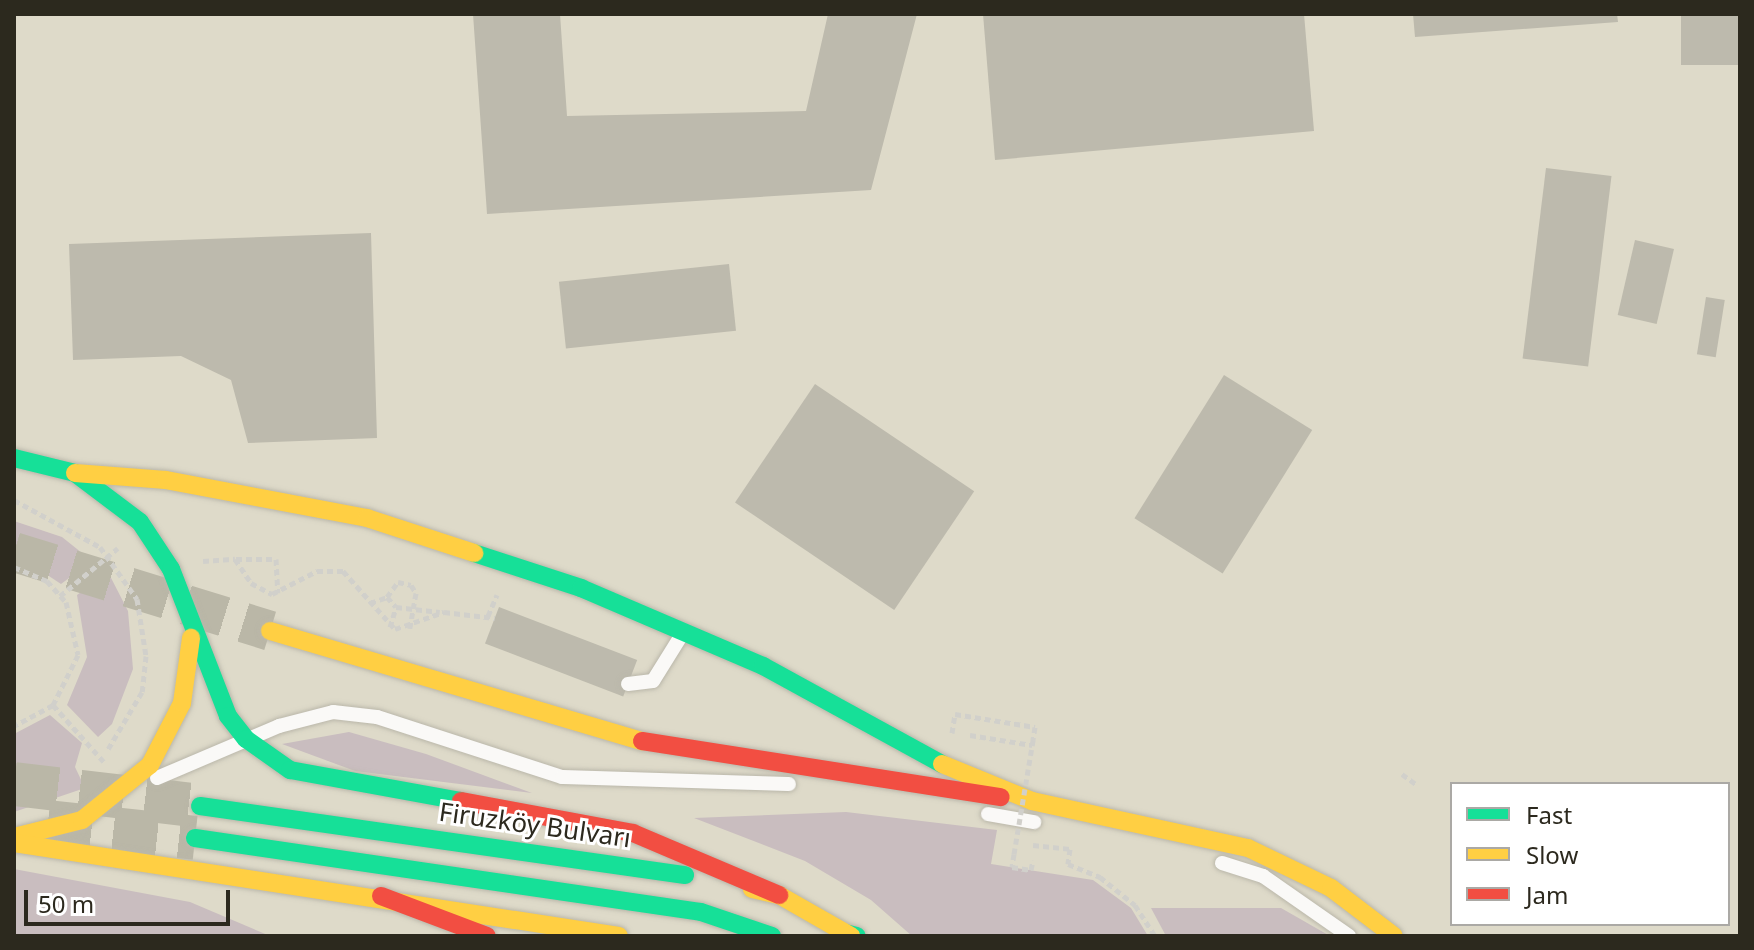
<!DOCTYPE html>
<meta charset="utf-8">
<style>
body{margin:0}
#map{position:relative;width:1754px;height:950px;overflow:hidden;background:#dedac9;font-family:"Noto Sans",sans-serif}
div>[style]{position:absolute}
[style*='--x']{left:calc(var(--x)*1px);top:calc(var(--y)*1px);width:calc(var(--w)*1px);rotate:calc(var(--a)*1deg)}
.green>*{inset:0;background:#c9bdbf}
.building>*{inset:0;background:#bdbaad;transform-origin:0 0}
.secondary-tunnel>*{height:40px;margin-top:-20px;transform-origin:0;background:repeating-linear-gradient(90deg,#bab7a7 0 40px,transparent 0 60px)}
.primary-tunnel>*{height:44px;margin-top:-22px;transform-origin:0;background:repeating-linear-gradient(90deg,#bab7a7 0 44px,transparent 0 66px)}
.path>*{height:5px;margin-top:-2.5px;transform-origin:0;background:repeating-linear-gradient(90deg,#d1d0cb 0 6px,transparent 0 10px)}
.roads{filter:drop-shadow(0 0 2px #bab7aa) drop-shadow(0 0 2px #bab7aa)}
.lane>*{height:14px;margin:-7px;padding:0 7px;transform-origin:7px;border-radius:7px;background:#faf9f7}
.fast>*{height:18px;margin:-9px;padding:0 9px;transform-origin:9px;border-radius:9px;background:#16e098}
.slow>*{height:18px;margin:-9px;padding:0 9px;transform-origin:9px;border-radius:9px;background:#ffcf43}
.jam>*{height:18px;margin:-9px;padding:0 9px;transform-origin:9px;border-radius:9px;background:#f24e42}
.path-bridge>*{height:5px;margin-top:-2.5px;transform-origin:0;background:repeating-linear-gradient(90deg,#d1d0cb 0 6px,transparent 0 10px)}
span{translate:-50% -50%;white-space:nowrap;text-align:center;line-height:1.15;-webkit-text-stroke:6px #fff;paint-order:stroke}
.street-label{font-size:26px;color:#2c291e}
.frame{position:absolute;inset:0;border:16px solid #2c291e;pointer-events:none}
.legend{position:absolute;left:1450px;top:782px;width:280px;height:144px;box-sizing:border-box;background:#fff;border:2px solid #aba9a5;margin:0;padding:10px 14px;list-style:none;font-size:24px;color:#2c291e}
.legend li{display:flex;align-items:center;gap:16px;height:40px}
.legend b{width:40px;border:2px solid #aba9a5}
.scale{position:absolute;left:24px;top:890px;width:206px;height:36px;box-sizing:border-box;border:4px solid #2c291e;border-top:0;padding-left:10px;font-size:24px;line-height:28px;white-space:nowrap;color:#2c291e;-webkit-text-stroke:6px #fff;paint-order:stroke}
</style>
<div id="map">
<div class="green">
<div style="clip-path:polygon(14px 521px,62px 537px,92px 561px,61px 584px,14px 553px)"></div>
<div style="clip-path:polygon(108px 572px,128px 611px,133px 669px,112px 724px,98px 737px,67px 705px,87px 657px,77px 595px)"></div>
<div style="clip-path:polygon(50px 715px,82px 743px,75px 767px,85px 788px,14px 812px,14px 734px)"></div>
<div style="clip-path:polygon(349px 732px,426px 754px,532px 793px,355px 771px,282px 744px)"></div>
<div style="clip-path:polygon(846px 812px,997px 830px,991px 864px,1093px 880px,1131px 908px,1148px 936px,912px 936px,871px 900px,805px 861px,694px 818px)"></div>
<div style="clip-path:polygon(14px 869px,190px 902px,270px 936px,14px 936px)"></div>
<div style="clip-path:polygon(1151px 908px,1281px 908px,1330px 936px,1166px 936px)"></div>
</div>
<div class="building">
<div style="clip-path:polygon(473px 14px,560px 14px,567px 116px,806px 111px,828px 14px,917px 14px,871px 190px,487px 214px)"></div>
<div style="clip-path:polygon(983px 14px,1304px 14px,1314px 131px,995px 160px)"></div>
<div style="clip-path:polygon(1413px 14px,1617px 14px,1618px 22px,1415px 37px)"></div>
<div style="left:1681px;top:14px;width:59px;height:51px"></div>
<div style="left:1546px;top:168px;width:66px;height:192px;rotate:7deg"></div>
<div style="clip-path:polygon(371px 233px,377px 438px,248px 443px,231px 380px,181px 356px,73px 360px,69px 244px)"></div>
<div style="left:1635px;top:240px;width:40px;height:77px;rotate:13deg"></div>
<div style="left:729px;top:264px;width:67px;height:171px;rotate:84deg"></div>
<div style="left:1706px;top:297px;width:19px;height:58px;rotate:9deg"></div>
<div style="left:1224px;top:375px;width:104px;height:169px;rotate:32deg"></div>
<div style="left:815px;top:384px;width:192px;height:143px;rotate:34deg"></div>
<div style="left:499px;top:607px;width:148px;height:39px;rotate:21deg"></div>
</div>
<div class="secondary-tunnel">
<div style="--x:14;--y:552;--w:268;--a:17.1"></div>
</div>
<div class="primary-tunnel">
<div style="--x:14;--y:784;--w:187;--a:6.7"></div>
<div style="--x:48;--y:822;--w:148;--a:6.2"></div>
</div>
<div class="path">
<div style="--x:14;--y:500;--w:98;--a:28.7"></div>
<div style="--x:100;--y:547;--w:64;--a:54.6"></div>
<div style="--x:137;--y:599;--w:58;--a:81"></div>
<div style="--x:146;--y:656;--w:36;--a:96"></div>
<div style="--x:142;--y:692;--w:69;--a:120.7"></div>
<div style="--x:236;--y:559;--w:40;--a:0"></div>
<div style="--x:276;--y:559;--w:34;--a:87"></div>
<div style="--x:203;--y:561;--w:32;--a:-4"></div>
<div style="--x:235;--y:559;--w:29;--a:56"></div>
<div style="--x:251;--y:583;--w:24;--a:28"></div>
<div style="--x:272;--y:594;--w:51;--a:-27.1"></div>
<div style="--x:317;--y:571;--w:26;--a:0"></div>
<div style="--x:343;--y:571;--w:78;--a:48.1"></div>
<div style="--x:395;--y:629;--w:52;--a:-19.1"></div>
<div style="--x:444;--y:612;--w:51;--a:6.7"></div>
<div style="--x:14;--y:567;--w:36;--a:23"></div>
<div style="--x:47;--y:581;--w:28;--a:48"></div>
<div style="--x:66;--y:602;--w:54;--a:77.2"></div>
<div style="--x:78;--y:655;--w:56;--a:116.6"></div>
<div style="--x:53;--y:705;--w:44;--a:151.7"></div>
<div style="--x:60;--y:596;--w:75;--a:-39.6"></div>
<div style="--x:387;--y:597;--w:19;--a:-54"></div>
<div style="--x:398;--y:582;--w:13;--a:13"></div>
<div style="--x:411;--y:585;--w:9;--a:58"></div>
<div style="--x:416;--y:593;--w:36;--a:100"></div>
<div style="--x:387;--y:597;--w:13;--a:48"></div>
<div style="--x:396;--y:607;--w:44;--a:6.5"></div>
<div style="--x:370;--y:603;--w:18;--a:-19"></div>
<div style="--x:488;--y:616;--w:23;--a:-67"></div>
<div style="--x:390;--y:627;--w:21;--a:-73"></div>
<div style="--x:53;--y:705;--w:76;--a:48.2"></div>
<div style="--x:952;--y:733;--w:19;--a:-81"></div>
<div style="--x:955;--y:714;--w:81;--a:9.2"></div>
<div style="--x:1035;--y:727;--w:13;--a:99"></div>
<div style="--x:970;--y:735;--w:63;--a:9.2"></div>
<div style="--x:1402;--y:774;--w:17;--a:36"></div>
<div style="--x:1033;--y:845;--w:37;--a:6"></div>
<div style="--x:1070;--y:849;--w:15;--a:98"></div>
<div style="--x:1068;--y:864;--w:35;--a:22"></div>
<div style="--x:1100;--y:877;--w:45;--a:38.7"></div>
<div style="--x:1135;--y:905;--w:37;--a:57"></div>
<div style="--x:1014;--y:854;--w:13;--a:99"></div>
<div style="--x:1012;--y:867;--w:19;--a:9"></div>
<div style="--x:1031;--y:870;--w:10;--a:-79"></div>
</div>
<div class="roads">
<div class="lane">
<div style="--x:628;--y:684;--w:25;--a:-7"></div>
<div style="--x:653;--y:681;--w:53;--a:-58.1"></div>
<div style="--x:157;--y:778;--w:133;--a:-23.1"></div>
<div style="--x:279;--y:726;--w:56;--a:-14.5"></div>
<div style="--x:333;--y:712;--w:44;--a:6.5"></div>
<div style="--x:377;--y:717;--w:194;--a:18"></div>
<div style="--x:562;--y:777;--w:227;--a:1.8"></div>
<div style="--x:988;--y:814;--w:47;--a:9.9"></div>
<div style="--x:1222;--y:863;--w:43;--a:17.6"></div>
<div style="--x:1263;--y:876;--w:105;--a:34.9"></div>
</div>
<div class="fast">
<div style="--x:14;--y:458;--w:63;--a:13.8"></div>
<div style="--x:75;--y:473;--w:81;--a:37"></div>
<div style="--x:140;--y:522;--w:56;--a:56.6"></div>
<div style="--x:171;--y:569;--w:158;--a:68.8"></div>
<div style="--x:228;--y:716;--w:29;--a:52"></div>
<div style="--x:246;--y:739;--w:54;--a:35.2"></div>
<div style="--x:290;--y:770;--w:174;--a:10.3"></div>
<div style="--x:474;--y:553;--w:113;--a:18.1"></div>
<div style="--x:581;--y:588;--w:198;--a:23.2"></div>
<div style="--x:763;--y:666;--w:204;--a:28.7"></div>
<div style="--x:200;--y:806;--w:490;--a:8.1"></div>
<div style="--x:195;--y:838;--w:511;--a:8.32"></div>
<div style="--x:701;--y:912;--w:75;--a:18.7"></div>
<div style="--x:845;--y:933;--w:12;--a:14"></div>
</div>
<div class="slow">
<div style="--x:75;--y:473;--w:91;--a:4.4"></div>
<div style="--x:166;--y:480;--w:205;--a:10.7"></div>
<div style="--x:367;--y:518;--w:113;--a:18.1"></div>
<div style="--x:270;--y:631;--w:388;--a:16.5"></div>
<div style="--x:942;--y:764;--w:97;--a:22.3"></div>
<div style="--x:1032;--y:801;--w:221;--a:12.3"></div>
<div style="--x:1248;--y:848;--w:92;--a:25.7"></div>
<div style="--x:1331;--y:888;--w:79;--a:37.3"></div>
<div style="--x:18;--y:836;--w:66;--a:-14"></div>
<div style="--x:82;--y:820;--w:87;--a:-39"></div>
<div style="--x:150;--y:765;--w:70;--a:-62.7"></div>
<div style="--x:182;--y:703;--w:66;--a:-82.1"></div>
<div style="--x:14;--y:843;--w:612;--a:8.74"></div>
<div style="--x:752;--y:889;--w:28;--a:13"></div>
<div style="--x:779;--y:895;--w:83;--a:29.7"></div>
</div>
<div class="jam">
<div style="--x:642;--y:741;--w:363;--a:8.9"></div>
<div style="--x:461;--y:801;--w:175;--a:10.5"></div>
<div style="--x:633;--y:833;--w:159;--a:23"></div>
<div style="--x:381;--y:896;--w:113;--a:20.7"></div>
</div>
</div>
<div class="path-bridge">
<div style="--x:1014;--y:854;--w:116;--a:-80.5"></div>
</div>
<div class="street-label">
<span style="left:535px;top:825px;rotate:8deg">Firuzköy Bulvarı</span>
</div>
<div class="frame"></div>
<ul class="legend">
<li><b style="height:10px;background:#16e098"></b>Fast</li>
<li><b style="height:10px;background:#ffcf43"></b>Slow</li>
<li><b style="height:10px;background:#f24e42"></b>Jam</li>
</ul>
<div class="scale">50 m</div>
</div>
